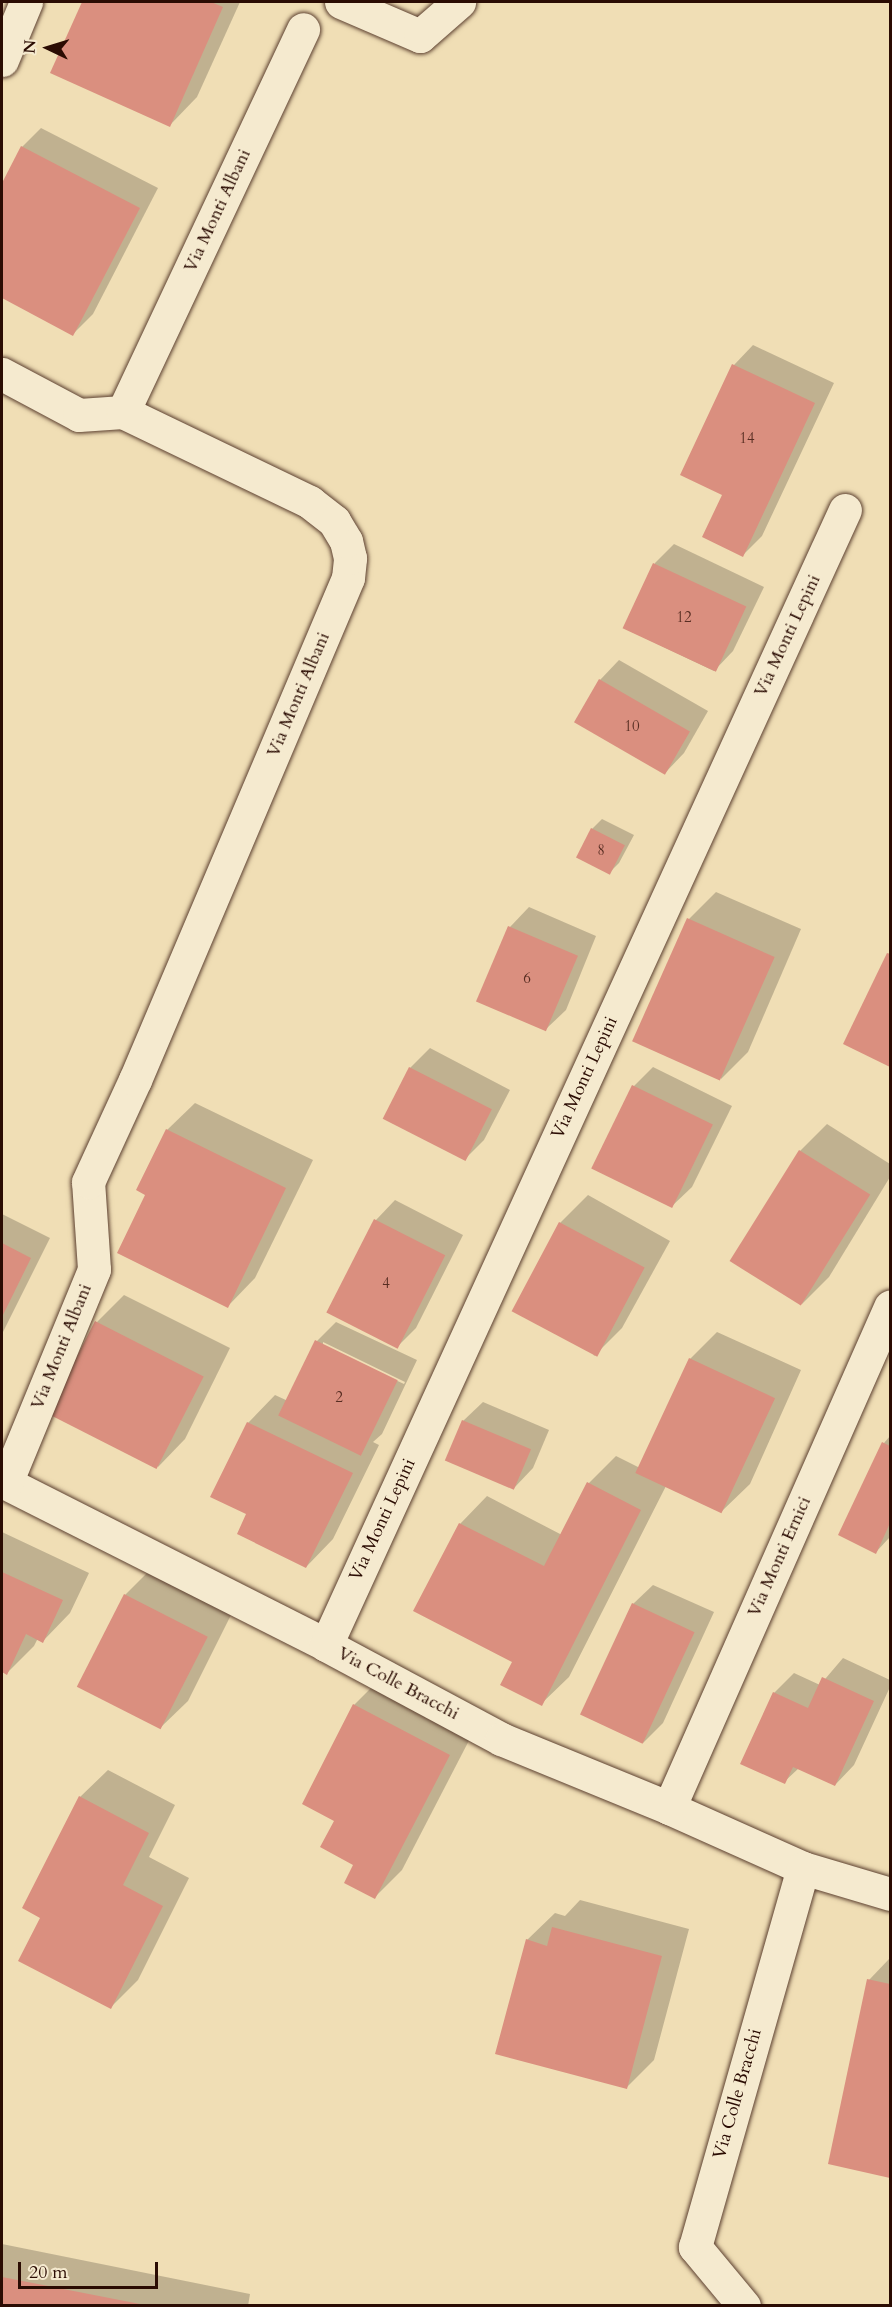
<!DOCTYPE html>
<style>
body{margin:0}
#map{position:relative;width:892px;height:2307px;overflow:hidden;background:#f0deb5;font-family:Cardo,serif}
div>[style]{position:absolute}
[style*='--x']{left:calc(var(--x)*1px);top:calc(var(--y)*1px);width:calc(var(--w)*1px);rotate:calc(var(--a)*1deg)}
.shadow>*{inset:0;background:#0003}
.building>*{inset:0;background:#da8f7f;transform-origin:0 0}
.roads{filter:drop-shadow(0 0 2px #5c4030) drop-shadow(0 0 2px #5c4030)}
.minor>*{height:33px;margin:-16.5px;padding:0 16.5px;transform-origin:16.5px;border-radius:16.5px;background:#f5eacf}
span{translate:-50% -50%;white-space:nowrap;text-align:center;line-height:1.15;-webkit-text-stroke:5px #f5eacf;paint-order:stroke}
.number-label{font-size:15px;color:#572d22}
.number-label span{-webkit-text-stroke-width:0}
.street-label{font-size:18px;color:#2b0c03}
.frame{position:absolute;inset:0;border:3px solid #2b0c03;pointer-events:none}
.north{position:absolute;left:18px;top:18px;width:60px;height:60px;-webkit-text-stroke:4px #f5eacf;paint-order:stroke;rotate:274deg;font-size:16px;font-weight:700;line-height:24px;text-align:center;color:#2b0c03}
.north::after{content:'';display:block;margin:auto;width:21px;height:27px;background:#2b0c03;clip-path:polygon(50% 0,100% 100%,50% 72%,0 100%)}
.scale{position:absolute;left:18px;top:2262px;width:140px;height:27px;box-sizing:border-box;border:3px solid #2b0c03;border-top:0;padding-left:8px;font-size:18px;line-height:21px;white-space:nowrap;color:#2b0c03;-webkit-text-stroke:4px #f5eacf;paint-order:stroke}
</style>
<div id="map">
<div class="shadow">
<div style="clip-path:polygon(83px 2px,240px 2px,197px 97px,170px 125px,52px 72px)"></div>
<div style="clip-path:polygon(41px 128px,158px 188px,93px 314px,73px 334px,2px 297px,2px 187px,22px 147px)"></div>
<div style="clip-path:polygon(753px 345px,834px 383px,762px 536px,743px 555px,724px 494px,682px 475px,734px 365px)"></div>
<div style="clip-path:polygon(674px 544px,764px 587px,733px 651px,714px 671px,624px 628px,655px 563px)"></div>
<div style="clip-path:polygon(619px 660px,708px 711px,684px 753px,665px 773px,600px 680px)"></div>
<div style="clip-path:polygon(602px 819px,634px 835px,619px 863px,609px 873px,592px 829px)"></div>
<div style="clip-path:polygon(716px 892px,801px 929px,748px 1052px,721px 1079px,689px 919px)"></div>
<div style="clip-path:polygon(529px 907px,596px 936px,566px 1010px,546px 1029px,510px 927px)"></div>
<div style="clip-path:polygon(890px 951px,890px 1065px,845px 1044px)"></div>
<div style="clip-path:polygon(430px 1048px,510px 1090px,484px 1140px,464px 1160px,410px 1068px)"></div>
<div style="clip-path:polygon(653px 1067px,732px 1106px,692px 1187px,672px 1206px,634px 1086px)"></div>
<div style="clip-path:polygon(195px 1103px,313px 1160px,255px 1278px,228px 1306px,147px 1195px,167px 1130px)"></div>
<div style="clip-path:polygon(827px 1124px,890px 1164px,890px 1177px,829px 1277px,802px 1304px,800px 1151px)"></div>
<div style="clip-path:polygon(588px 1195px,670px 1241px,622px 1328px,594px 1356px,560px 1223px)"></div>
<div style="clip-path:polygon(395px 1200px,463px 1235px,416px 1328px,397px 1347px,329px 1313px,376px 1220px)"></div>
<div style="clip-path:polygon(2px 1214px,50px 1238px,2px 1334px)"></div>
<div style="clip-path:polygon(124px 1295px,230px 1348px,185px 1439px,158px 1467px,97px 1322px)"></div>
<div style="clip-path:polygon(evenodd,336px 1322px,417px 1360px,382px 1434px,373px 1442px,379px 1445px,333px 1539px,306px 1567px,248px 1513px,248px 1423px,275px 1395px,288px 1401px,317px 1341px,336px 1322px,323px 1342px,405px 1382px,404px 1384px,323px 1346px,323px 1342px)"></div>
<div style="clip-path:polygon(717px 1332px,801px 1370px,750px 1484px,722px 1511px,666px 1486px,569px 1677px,541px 1704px,514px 1661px,460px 1524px,487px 1496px,562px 1535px,589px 1483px,616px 1456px,640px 1468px,690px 1359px)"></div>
<div style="clip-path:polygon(483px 1402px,549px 1430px,533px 1468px,514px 1488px,463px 1421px)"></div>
<div style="clip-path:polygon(890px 1436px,890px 1537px,876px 1552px,884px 1443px)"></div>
<div style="clip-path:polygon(2px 1532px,89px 1573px,70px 1613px,43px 1641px,38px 1638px,34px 1646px,7px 1673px,2px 1671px)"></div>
<div style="clip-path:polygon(152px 1568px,234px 1609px,188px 1701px,160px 1728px,125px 1595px)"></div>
<div style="clip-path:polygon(653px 1585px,714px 1612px,663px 1723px,643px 1743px,633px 1604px)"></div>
<div style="clip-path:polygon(843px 1658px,890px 1680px,890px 1687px,854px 1765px,835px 1785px,799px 1768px,784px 1782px,774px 1693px,794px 1673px,820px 1685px)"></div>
<div style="clip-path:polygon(381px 1678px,476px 1727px,402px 1870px,375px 1897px,355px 1864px,336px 1821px,354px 1705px)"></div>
<div style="clip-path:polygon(108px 1770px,175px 1805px,149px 1857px,189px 1878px,138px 1980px,111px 2007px,42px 1917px,80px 1797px)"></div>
<div style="clip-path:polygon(580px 1900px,689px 1929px,654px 2060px,627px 2087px,527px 1940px,555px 1913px,565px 1916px)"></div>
<div style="clip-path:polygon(890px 1958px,890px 2176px,830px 2163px,869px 1980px)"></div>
<div style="clip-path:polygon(2px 2244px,250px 2294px,248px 2306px,2px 2306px)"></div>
</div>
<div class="building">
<div style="clip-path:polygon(82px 2px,211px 2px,223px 7px,170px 127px,50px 73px)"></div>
<div style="clip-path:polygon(21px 146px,140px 208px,73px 336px,2px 298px,2px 183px)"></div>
<div style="clip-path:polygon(732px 364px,815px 403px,743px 557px,702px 537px,722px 495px,680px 475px)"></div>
<div style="left:653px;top:563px;width:103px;height:72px;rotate:25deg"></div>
<div style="left:599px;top:679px;width:105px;height:50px;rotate:30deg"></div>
<div style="left:591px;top:828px;width:38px;height:33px;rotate:27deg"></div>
<div style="left:687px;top:918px;width:96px;height:135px;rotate:24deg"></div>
<div style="left:508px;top:926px;width:76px;height:82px;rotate:23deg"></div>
<div style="clip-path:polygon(887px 953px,890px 954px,890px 1067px,843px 1044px)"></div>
<div style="left:409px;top:1067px;width:93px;height:58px;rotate:27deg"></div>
<div style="left:632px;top:1085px;width:90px;height:93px;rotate:26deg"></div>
<div style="clip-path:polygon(166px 1129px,286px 1188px,228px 1308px,117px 1253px,145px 1195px,136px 1190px)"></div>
<div style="left:799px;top:1150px;width:84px;height:131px;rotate:32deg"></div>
<div style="left:374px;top:1219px;width:80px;height:105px;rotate:27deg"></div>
<div style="left:559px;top:1222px;width:97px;height:101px;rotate:28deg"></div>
<div style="clip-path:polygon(2px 1243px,31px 1258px,2px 1317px)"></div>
<div style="left:95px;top:1321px;width:122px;height:104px;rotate:27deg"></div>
<div style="left:315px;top:1340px;width:92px;height:84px;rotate:26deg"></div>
<div style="left:689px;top:1358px;width:95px;height:127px;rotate:25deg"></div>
<div style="left:462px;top:1420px;width:75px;height:44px;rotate:23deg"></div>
<div style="clip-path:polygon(247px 1422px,353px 1473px,306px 1568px,237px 1534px,246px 1514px,210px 1497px)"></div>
<div style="clip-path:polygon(882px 1442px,890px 1446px,890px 1523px,876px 1554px,838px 1535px)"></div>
<div style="clip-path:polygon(587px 1482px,641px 1510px,542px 1706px,500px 1685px,512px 1662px,413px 1611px,459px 1523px,544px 1566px)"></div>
<div style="clip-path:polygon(2px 1572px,63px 1600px,43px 1643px,26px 1634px,7px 1675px,2px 1672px)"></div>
<div style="left:124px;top:1594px;width:94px;height:104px;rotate:27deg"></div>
<div style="left:632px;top:1603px;width:69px;height:123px;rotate:25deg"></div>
<div style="clip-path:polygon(822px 1677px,874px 1701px,835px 1786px,793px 1767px,785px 1784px,740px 1764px,773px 1692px,808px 1708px)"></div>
<div style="clip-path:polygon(353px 1704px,450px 1755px,375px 1899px,344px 1883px,353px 1865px,320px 1847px,334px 1821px,302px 1804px)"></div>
<div style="clip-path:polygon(79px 1796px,149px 1833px,123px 1885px,163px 1906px,111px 2009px,18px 1961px,40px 1918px,22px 1908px)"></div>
<div style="clip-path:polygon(552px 1927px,662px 1956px,627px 2089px,495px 2054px,526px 1939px,547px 1946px)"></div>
<div style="clip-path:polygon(867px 1979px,890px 1984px,890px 2178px,828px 2164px)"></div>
<div style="clip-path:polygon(2px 2277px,140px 2304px,140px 2306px,2px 2306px)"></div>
</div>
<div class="roads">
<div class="minor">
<div style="--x:341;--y:2;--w:86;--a:23.3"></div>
<div style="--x:420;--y:36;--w:52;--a:-41.1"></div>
<div style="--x:2;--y:60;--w:63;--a:-67.5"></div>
<div style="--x:2;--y:374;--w:87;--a:28"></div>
<div style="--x:79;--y:415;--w:44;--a:-3.9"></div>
<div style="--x:2;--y:1481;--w:363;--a:26.8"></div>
<div style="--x:326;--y:1645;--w:199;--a:28.2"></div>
<div style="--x:501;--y:1739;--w:182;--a:22.3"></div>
<div style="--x:669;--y:1808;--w:147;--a:24.1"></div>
<div style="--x:803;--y:1868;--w:91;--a:16.6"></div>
<div style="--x:6;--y:1483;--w:231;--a:-67.6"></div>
<div style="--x:94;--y:1269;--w:87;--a:-93.9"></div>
<div style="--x:88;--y:1182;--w:112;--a:-65.3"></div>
<div style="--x:135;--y:1080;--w:545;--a:-67.01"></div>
<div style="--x:348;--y:578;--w:20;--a:-84"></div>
<div style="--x:350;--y:558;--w:17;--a:-103"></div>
<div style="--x:346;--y:541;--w:23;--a:-121"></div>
<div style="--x:334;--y:521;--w:31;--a:-142"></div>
<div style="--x:310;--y:502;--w:208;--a:-154.3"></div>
<div style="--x:123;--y:412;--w:423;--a:-64.8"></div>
<div style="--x:326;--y:1645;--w:1248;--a:-65.43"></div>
<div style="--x:669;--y:1808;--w:548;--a:-66.2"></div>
<div style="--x:744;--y:2306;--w:77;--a:-129.7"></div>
<div style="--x:695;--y:2247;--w:394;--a:-74.1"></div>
</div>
</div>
<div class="number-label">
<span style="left:747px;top:439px">14</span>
<span style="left:684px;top:618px">12</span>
<span style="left:632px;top:727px">10</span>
<span style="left:601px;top:851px">8</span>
<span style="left:527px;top:979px">6</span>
<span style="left:386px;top:1284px">4</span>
<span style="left:339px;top:1398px">2</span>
</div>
<div class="street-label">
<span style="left:218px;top:211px;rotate:-65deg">Via Monti Albani</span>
<span style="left:788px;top:636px;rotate:-65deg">Via Monti Lepini</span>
<span style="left:299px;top:695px;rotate:-67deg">Via Monti Albani</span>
<span style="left:585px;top:1078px;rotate:-65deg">Via Monti Lepini</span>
<span style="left:62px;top:1347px;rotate:-68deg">Via Monti Albani</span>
<span style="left:383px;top:1520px;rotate:-65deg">Via Monti Lepini</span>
<span style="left:780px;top:1557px;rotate:-66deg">Via Monti Ernici</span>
<span style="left:398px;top:1684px;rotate:28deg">Via Colle Bracchi</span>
<span style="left:738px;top:2094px;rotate:-74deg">Via Colle Bracchi</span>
</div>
<div class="frame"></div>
<div class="north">N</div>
<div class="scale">20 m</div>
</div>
